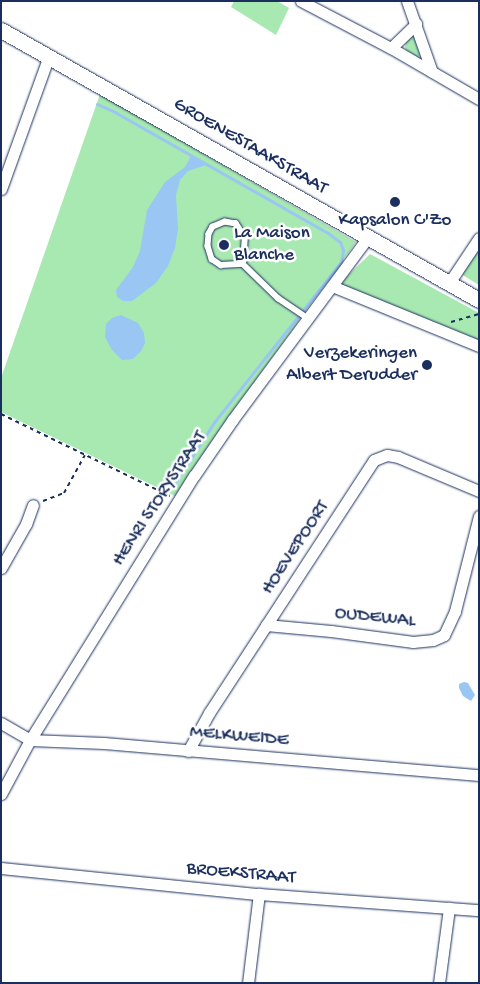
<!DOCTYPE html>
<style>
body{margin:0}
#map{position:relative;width:480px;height:984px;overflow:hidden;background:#fff;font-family:"Gochi Hand",sans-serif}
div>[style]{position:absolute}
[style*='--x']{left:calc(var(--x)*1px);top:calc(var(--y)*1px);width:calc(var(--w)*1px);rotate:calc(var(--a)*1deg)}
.green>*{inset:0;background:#a8e9b2}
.water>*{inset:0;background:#99c6f3}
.stream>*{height:3px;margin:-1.5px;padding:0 1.5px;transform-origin:1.5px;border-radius:1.5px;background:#99c6f3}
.path>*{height:2px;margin-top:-1px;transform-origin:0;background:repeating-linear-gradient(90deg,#1b2f5e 0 4px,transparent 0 8px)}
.roads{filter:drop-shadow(0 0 1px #1b2f5e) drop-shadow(0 0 1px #1b2f5e)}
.lane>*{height:5.5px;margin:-2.75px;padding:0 2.75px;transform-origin:2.75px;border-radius:2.75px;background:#fff}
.street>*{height:11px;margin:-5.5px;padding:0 5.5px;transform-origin:5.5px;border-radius:5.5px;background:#fff}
.secondary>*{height:15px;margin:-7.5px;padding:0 7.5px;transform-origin:7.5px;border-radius:7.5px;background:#fff}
.dots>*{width:14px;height:14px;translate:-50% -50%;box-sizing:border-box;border:2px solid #fff;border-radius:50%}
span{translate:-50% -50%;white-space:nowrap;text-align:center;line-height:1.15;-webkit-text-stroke:5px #fff;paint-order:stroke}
.street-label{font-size:19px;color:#1b2f5e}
.poi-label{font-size:19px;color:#1b2f5e}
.left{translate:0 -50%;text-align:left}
.right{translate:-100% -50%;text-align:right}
.frame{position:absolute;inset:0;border:2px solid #1b2f5e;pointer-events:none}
</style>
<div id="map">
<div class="green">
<div style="clip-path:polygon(234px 1px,277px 1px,289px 8px,276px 35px,231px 7px)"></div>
<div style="clip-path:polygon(413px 37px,418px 38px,421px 55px,418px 57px,407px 51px,405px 48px,406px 41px)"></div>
<div style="clip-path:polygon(100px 94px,356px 242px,220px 429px,175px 496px,1px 412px,1px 378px)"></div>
<div style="clip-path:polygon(479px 245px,479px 285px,461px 274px)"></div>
<div style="clip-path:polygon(370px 254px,479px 313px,479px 343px,338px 285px)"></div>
</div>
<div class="water">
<div style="clip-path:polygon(191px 156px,206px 165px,188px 171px,180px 180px,176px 195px,178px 229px,175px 248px,168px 266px,156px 283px,132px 301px,123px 301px,117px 297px,116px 290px,133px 267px,140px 251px,147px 210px,165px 182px,185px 167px)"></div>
<div style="clip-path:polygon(121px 315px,138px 323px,144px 333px,145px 343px,141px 351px,133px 359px,122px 360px,112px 350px,105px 337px,106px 324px,112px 318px)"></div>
<div style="clip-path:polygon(464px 682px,468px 683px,475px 695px,471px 701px,463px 696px,459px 688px,459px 684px)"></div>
</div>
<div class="stream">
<div style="--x:97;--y:104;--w:17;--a:24"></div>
<div style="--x:113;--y:111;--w:247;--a:29.6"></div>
<div style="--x:328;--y:233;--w:15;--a:37"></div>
<div style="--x:340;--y:242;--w:9;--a:69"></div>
<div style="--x:343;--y:250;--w:12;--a:99"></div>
<div style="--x:341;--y:262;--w:203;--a:128.4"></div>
<div style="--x:215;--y:421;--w:72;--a:123"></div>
</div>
<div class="path">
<div style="--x:451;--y:322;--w:29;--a:-16"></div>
<div style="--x:1;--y:414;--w:188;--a:25.9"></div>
<div style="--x:43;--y:501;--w:22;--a:-21"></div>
<div style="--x:64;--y:493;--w:43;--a:-61.1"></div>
</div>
<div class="roads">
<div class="lane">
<div style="--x:243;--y:264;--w:26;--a:-86"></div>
<div style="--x:245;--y:238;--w:17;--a:-123"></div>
<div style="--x:236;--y:224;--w:11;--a:-170"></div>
<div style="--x:225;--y:222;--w:13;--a:157"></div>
<div style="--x:213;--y:227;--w:8;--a:120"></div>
<div style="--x:209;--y:234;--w:12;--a:95"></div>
<div style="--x:208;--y:246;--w:14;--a:73"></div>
<div style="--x:212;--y:259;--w:11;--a:34"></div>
<div style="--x:221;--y:265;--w:22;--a:-3"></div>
<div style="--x:243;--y:264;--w:49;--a:44.2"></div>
<div style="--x:278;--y:298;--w:36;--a:34"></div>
</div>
<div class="street">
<div style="--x:301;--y:1;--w:102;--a:27.6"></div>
<div style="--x:391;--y:48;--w:102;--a:30.1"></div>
<div style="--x:407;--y:1;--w:75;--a:70.6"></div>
<div style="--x:391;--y:48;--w:35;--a:-44"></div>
<div style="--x:1;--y:189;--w:141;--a:-70.2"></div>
<div style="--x:449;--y:283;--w:54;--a:-56.3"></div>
<div style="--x:332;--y:286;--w:159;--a:22.2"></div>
<div style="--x:1;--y:568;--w:51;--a:-60.4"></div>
<div style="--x:26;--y:524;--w:20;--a:-70"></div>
<div style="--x:266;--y:625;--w:65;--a:5.3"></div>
<div style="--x:331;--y:631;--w:83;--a:7.6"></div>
<div style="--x:413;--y:642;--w:20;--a:-6"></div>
<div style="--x:433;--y:640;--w:12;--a:-24"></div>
<div style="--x:444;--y:635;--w:26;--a:-65"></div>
<div style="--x:455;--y:611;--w:98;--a:-75.8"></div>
<div style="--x:1;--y:723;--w:34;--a:30"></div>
<div style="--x:30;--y:740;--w:74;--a:2.3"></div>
<div style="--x:104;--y:743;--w:376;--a:4.9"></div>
<div style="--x:188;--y:751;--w:43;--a:-61.1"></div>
<div style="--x:209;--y:713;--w:302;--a:-56.9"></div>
<div style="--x:374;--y:460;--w:14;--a:-21"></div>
<div style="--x:387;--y:455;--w:11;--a:10"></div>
<div style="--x:398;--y:457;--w:88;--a:22.8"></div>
<div style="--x:1;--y:794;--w:61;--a:-61.8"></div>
<div style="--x:30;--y:740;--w:311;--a:-58.2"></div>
<div style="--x:194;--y:476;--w:69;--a:-55.6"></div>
<div style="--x:233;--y:419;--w:227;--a:-53.4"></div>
<div style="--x:1;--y:868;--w:259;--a:5.8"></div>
<div style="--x:259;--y:894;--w:221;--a:4.2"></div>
<div style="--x:248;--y:983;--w:90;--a:-83"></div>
<div style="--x:439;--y:983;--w:76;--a:-82.4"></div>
</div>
<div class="secondary">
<div style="--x:1;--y:30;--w:549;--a:29.46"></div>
</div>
</div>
<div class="dots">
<div style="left:395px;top:202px;background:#1b2f5e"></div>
<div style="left:224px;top:245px;background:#1b2f5e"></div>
<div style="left:427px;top:365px;background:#1b2f5e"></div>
</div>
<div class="street-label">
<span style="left:250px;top:147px;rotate:30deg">GROENESTAAKSTRAAT</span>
<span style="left:160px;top:499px;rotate:-57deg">HENRI STORYSTRAAT</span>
<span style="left:296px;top:548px;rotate:-57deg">HOEVEPOORT</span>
<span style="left:375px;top:618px;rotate:6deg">OUDEWAL</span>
<span style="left:239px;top:737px;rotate:5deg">MELKWEIDE</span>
<span style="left:241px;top:874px;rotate:5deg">BROEKSTRAAT</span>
</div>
<div class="poi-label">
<span style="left:395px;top:221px">Kapsalon C'Zo</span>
<span class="left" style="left:234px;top:245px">La Maison<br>Blanche</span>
<span class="right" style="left:417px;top:365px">Verzekeringen<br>Albert Derudder</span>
</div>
<div class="frame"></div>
</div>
